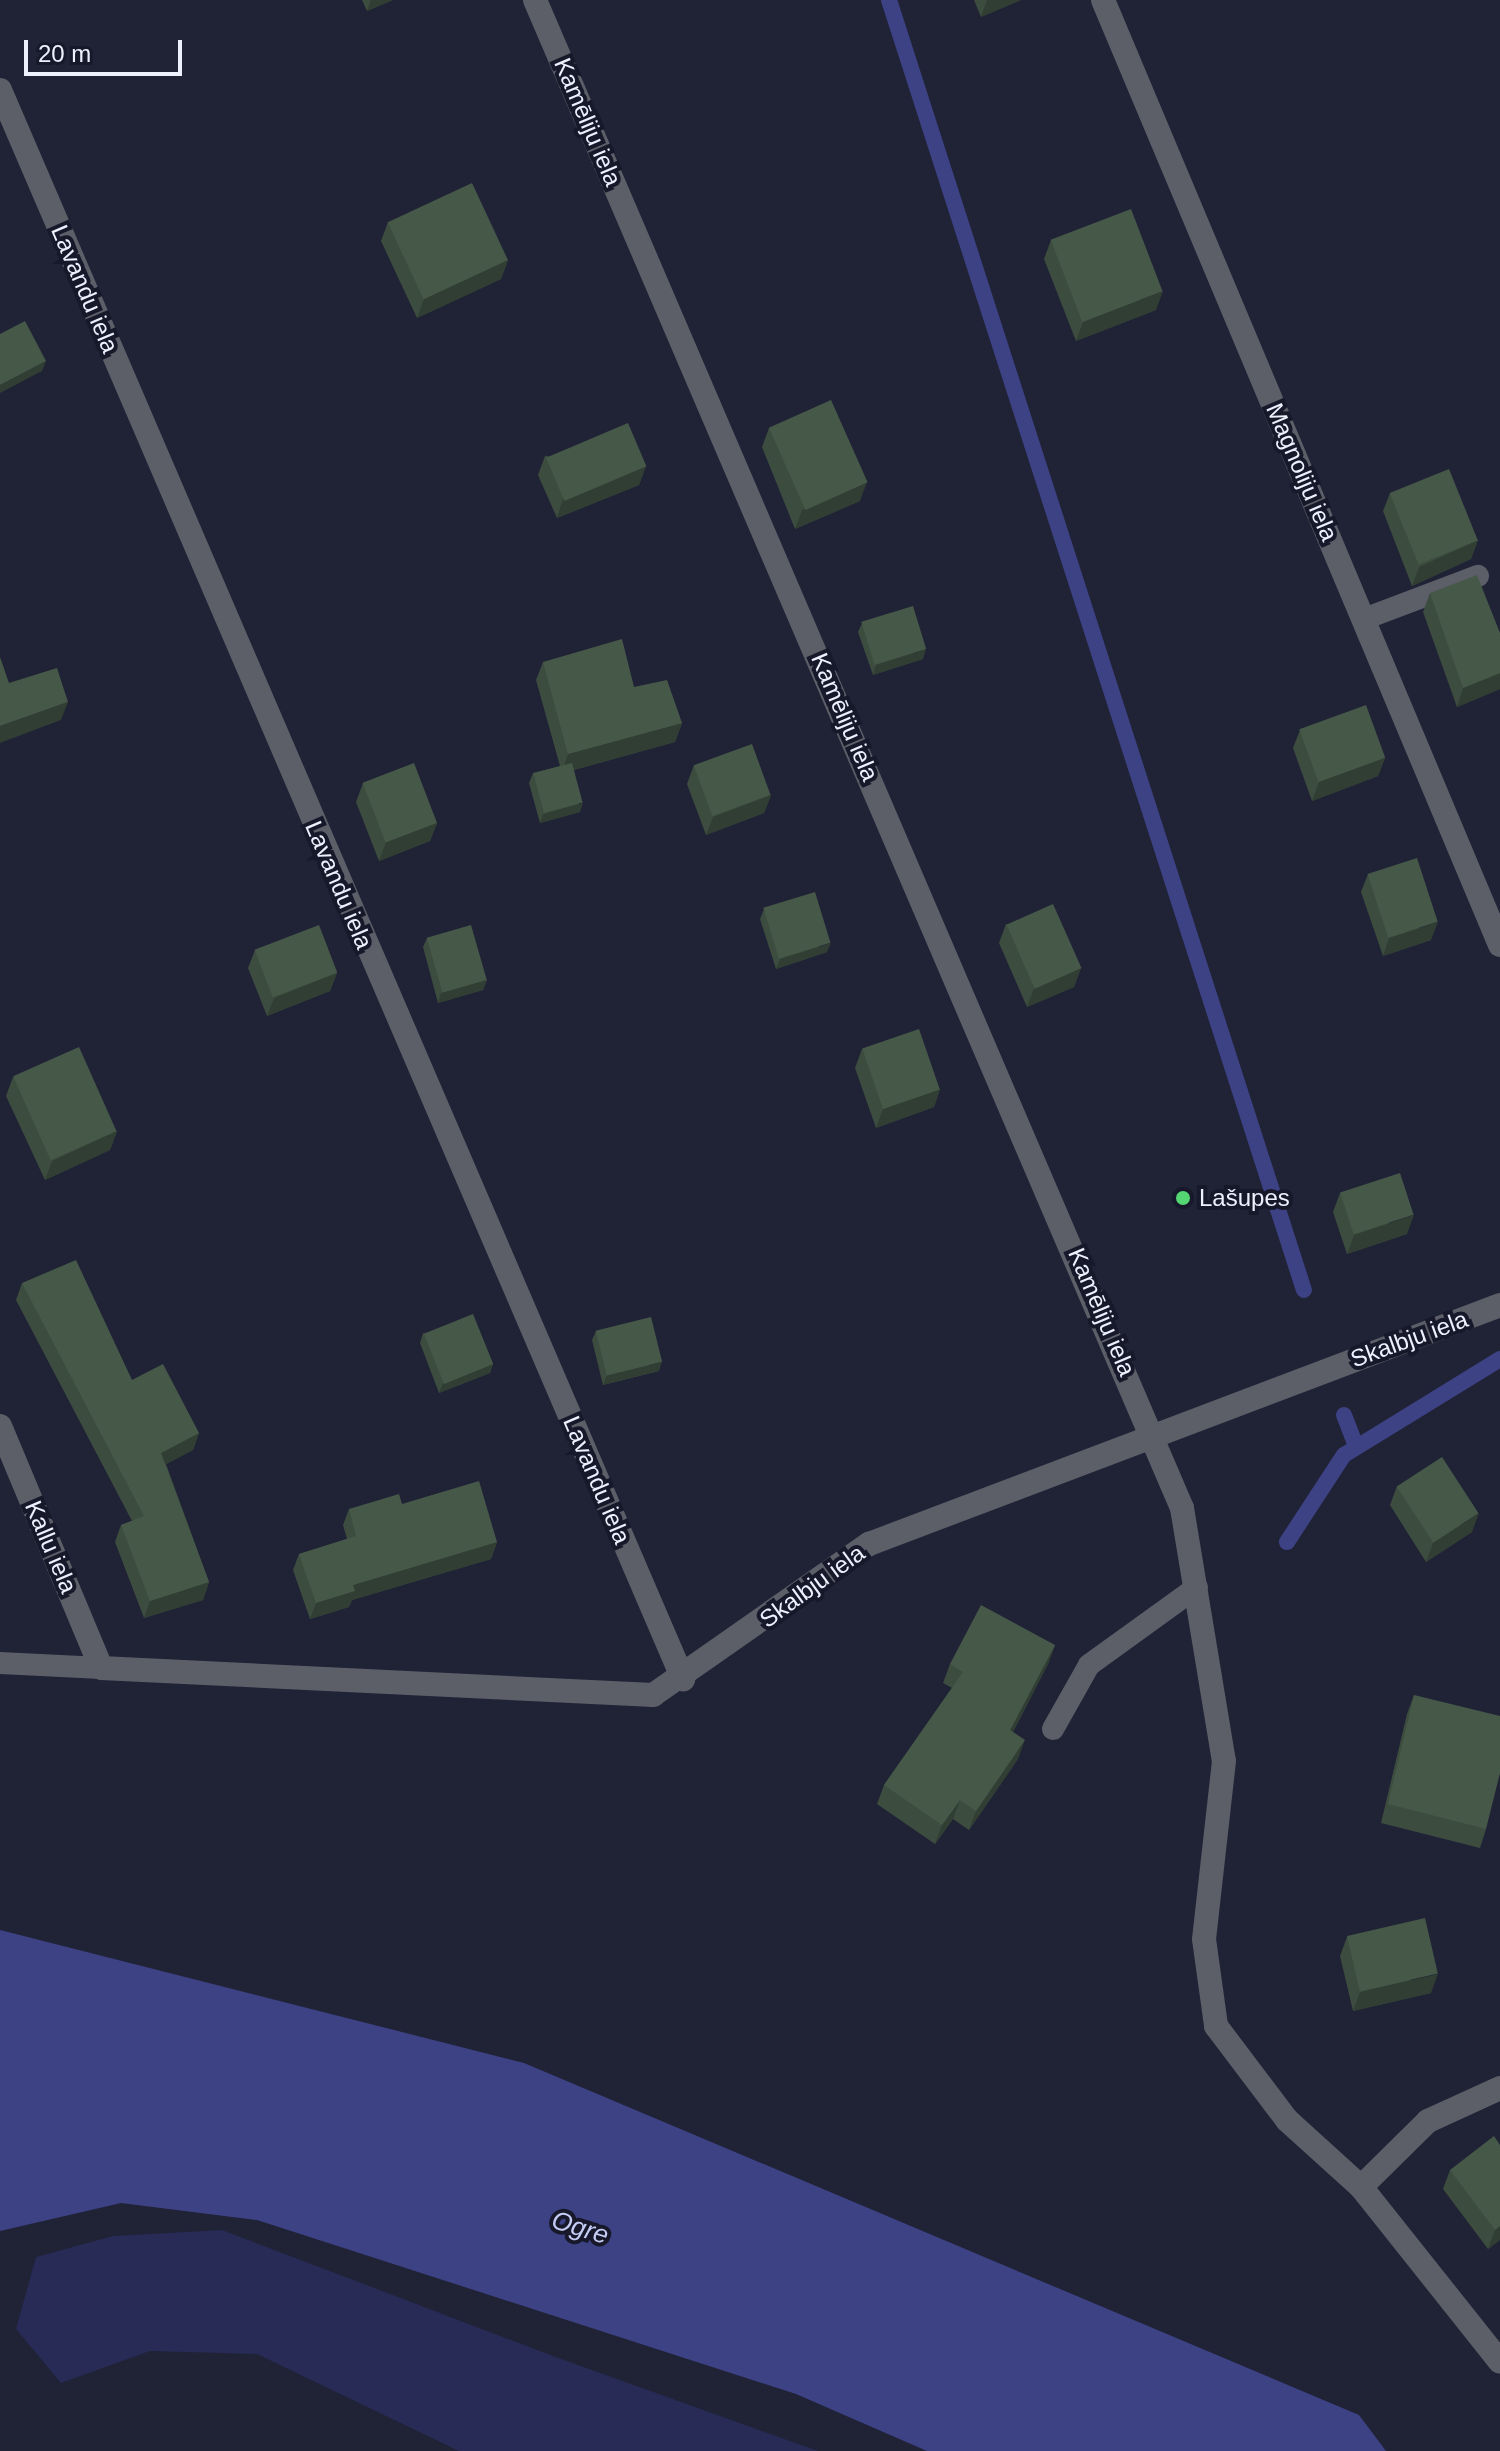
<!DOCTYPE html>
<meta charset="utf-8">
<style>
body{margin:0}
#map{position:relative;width:1500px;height:2451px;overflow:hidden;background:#202236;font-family:Arial,sans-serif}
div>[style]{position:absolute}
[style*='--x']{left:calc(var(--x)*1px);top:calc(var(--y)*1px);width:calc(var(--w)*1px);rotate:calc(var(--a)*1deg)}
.green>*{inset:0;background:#272b55}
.water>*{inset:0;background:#3d4285}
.stream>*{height:16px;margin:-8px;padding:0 8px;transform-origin:8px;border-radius:8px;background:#3d4285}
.lane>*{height:22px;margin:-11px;padding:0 11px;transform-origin:11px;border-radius:11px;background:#5c5e68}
.street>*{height:24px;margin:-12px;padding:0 12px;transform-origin:12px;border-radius:12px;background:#5c5e68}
.wall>*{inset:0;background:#3c4d3f}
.shaded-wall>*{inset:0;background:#313e33}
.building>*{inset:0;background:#465949;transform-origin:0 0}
.dots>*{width:22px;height:22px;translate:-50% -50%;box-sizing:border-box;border:4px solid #17192b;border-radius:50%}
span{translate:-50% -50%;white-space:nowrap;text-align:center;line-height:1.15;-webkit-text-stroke:8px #17192b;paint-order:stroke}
.street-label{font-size:24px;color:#edf0fd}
.poi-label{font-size:24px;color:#edf0fd}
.left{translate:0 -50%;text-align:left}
.water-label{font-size:26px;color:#c6cdf5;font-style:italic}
.scale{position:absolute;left:24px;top:40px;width:158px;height:36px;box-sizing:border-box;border:4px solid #edf0fd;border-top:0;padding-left:10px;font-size:24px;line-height:28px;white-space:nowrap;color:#edf0fd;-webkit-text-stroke:6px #17192b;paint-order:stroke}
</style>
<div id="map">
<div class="green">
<div style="clip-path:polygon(222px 2230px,553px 2356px,818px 2451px,459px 2451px,257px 2354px,150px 2351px,61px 2383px,16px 2329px,36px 2257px,113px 2236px)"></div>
</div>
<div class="water">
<div style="clip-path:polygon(0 1930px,524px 2063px,1359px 2415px,1386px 2451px,927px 2451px,796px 2394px,257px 2220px,121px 2203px,0 2231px)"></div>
</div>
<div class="stream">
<div style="--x:889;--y:0;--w:1355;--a:72.17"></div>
<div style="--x:1344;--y:1415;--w:34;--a:69"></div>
<div style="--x:1287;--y:1542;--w:104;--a:-56.8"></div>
<div style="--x:1344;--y:1455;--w:183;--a:-31.6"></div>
</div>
<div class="lane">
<div style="--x:1364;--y:619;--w:122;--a:-20.7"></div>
<div style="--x:0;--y:1663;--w:101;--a:2.8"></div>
<div style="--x:1053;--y:1729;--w:73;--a:-60.6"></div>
<div style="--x:1089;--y:1665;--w:133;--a:-35.8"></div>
</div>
<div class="street">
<div style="--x:535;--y:0;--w:1641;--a:66.78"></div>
<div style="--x:1182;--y:1508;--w:256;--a:80.6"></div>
<div style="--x:1224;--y:1761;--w:179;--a:96.4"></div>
<div style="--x:1204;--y:1939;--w:88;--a:82.1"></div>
<div style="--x:1216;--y:2026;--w:118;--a:52.9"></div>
<div style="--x:1287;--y:2120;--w:100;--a:42.2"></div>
<div style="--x:1361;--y:2187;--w:223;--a:51.5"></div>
<div style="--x:1103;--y:0;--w:1025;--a:67.21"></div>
<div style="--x:0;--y:90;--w:1730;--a:66.74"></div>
<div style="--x:0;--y:1426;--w:262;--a:67.3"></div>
<div style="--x:101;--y:1668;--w:553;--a:2.8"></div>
<div style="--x:653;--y:1695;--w:264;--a:-35"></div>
<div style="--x:869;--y:1544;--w:675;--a:-20.74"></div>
<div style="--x:1361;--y:2187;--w:94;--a:-44.6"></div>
<div style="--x:1428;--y:2121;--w:79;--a:-24.6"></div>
</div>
<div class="wall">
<div style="clip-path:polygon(362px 0,393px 0,367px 11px)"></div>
<div style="clip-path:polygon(974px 0,1021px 0,981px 17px)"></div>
<div style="clip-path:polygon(388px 222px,508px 260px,501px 279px,417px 318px,381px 241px)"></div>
<div style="clip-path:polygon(1051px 240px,1156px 310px,1076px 341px,1044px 259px)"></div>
<div style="clip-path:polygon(769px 428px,860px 501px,795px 529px,762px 447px)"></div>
<div style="clip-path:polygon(545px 456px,646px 466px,639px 485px,557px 518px,538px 475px)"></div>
<div style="clip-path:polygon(1390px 493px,1478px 540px,1471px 559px,1412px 586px,1383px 511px)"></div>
<div style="clip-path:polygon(1430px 593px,1500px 633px,1500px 689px,1457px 707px,1423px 612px)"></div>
<div style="clip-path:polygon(862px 623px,923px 659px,873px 675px,858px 632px)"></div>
<div style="clip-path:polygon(543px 662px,634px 687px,682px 723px,675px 742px,574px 770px,580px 812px,540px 823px,529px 783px,533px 773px,560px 766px,536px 680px)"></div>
<div style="clip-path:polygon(1300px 730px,1385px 758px,1378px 776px,1312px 801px,1293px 748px)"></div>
<div style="clip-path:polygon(694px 765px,771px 795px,764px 813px,706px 835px,687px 784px)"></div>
<div style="clip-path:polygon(363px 783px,437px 823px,430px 841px,379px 861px,356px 802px)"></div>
<div style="clip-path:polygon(1368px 874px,1431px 940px,1383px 956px,1361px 892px)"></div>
<div style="clip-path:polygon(764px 909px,827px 952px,776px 969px,760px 919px)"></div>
<div style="clip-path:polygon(1006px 924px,1081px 968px,1074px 987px,1027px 1007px,999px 943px)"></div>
<div style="clip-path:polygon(427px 938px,487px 980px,483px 990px,438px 1003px,423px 947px)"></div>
<div style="clip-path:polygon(255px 950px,337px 973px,330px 991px,267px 1016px,248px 968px)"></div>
<div style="clip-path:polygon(862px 1049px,940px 1089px,934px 1107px,876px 1128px,855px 1068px)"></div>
<div style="clip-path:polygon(13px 1077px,117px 1131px,110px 1150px,45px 1180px,6px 1096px)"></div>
<div style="clip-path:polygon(1340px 1193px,1407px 1234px,1347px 1254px,1333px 1212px)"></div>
<div style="clip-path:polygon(22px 1283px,132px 1380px,199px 1433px,193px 1450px,166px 1464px,209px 1582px,203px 1600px,144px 1618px,115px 1542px,121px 1525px,132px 1521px,16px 1300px)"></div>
<div style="clip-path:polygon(596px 1331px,659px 1371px,603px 1385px,592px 1340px)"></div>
<div style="clip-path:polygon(423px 1333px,493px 1364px,490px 1373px,439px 1393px,420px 1343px)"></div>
<div style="clip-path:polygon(1397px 1486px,1472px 1532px,1426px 1562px,1390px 1505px)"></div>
<div style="clip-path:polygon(402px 1504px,497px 1542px,491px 1559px,352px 1600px,349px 1607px,310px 1619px,293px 1570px,299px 1554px,347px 1539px,343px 1525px,349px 1509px)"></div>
<div style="clip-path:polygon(1055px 1645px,1048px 1664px,1013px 1732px,1018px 1759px,969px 1830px,953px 1819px,935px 1844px,877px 1804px,884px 1785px,952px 1688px,943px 1683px,950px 1664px)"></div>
<div style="clip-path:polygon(1414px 1695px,1486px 1829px,1480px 1848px,1381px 1823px,1407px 1714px)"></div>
<div style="clip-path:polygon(1347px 1937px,1431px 1993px,1353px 2011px,1340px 1956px)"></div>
<div style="clip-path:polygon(1500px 2145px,1500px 2240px,1488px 2249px,1443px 2189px,1450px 2170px)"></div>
</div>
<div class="shaded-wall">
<div style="clip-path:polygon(371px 0,393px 0,367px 11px)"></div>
<div style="clip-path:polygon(987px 0,1021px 0,981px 17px)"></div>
<div style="clip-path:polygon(508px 260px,501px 279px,417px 318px,424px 299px)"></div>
<div style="clip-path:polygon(1163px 291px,1156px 310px,1076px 341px,1083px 322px)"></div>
<div style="clip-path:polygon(46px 361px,42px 371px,0 393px,0 385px)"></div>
<div style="clip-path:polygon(646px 466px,639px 485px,557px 518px,563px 499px)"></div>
<div style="clip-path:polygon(867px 482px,860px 501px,795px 529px,802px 510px)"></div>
<div style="clip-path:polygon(1478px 540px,1471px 559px,1412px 586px,1419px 567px)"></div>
<div style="clip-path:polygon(926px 649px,923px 659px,873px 675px,876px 665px)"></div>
<div style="clip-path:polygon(1500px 673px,1500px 689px,1457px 707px,1463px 688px)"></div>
<div style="clip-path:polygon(68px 702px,61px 720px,0 743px,0 726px)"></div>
<div style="clip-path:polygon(682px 723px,675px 742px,562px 773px,568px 754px)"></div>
<div style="clip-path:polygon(1385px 758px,1378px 776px,1312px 801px,1319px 782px)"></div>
<div style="clip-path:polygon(771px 795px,764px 813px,706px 835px,713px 817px)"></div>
<div style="clip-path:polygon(583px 803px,580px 812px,540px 823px,543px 814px)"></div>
<div style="clip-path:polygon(437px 823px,430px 841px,379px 861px,386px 842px)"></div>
<div style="clip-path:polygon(1438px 922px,1431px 940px,1383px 956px,1389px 938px)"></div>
<div style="clip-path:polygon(831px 943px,827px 952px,776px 969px,780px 959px)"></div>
<div style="clip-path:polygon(1081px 968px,1074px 987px,1027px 1007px,1034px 988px)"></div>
<div style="clip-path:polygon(337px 973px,330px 991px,267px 1016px,274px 998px)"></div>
<div style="clip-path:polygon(487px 980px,483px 990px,438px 1003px,441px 993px)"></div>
<div style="clip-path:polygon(940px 1089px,934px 1107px,876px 1128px,883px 1109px)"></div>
<div style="clip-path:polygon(117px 1131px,110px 1150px,45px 1180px,52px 1161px)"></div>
<div style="clip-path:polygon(1414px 1215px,1407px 1234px,1347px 1254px,1354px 1235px)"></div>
<div style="clip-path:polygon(662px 1362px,659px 1371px,603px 1385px,607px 1375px)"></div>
<div style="clip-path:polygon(493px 1364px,490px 1373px,439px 1393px,443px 1383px)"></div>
<div style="clip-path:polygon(199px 1433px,193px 1450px,155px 1470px,161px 1453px)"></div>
<div style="clip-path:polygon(1479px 1513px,1472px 1532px,1426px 1562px,1433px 1543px)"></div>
<div style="clip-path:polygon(497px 1542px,491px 1559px,352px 1600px,349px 1607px,310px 1619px,316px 1603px,353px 1585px)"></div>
<div style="clip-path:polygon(209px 1582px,203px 1600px,144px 1618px,150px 1601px)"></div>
<div style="clip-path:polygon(1055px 1645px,1048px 1664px,1004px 1749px,1010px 1730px)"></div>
<div style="clip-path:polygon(1025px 1740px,1018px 1759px,969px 1830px,976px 1811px)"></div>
<div style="clip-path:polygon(960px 1800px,953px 1819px,935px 1844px,942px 1825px)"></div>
<div style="clip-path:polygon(1438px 1974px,1431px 1993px,1353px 2011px,1360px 1992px)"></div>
<div style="clip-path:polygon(1500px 2226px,1500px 2240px,1488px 2249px,1495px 2230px)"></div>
</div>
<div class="building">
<div style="left:472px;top:183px;width:85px;height:93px;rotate:65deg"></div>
<div style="left:1131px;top:209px;width:88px;height:86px;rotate:69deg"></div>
<div style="clip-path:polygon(25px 321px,46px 361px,0 385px,0 334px)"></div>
<div style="left:831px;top:400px;width:90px;height:68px;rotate:66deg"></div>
<div style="left:628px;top:423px;width:47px;height:89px;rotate:67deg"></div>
<div style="left:1449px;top:469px;width:77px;height:64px;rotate:68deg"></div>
<div style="clip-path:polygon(1477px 575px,1500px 633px,1500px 673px,1463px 688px,1430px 593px)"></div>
<div style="left:913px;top:606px;width:45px;height:54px;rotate:73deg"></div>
<div style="clip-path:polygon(622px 639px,634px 687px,667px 680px,682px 723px,568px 754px,543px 662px)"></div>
<div style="clip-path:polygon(0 657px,9px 683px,57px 668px,68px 702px,0 726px)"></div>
<div style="left:1366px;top:705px;width:56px;height:71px;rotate:70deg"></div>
<div style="left:752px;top:744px;width:54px;height:62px;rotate:70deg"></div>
<div style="left:414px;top:763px;width:64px;height:55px;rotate:69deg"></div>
<div style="left:572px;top:763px;width:41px;height:40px;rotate:75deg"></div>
<div style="left:1417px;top:858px;width:67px;height:52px;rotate:72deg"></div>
<div style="left:815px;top:892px;width:53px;height:54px;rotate:73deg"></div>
<div style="left:1053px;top:904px;width:70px;height:51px;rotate:66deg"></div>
<div style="left:319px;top:925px;width:51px;height:69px;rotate:69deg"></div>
<div style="left:471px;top:925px;width:57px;height:46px;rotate:74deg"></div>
<div style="left:919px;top:1029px;width:64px;height:60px;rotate:71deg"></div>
<div style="left:79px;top:1047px;width:92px;height:72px;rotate:66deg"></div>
<div style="left:1400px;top:1173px;width:44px;height:63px;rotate:72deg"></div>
<div style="clip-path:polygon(76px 1260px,132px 1380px,163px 1364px,199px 1433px,161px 1453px,209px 1582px,150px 1601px,121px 1525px,144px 1516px,22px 1283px)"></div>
<div style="left:473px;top:1314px;width:54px;height:53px;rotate:68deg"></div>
<div style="left:651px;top:1317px;width:46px;height:57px;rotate:76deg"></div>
<div style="left:1442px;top:1457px;width:67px;height:54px;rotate:57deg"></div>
<div style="clip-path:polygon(479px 1481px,497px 1542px,353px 1585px,355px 1591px,316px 1603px,299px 1554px,356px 1536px,349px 1509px,399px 1494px,402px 1504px)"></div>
<div style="clip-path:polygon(981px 1605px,1055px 1645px,1010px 1730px,1025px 1740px,976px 1811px,960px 1800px,942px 1825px,884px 1785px,963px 1672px,950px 1664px)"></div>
<div style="clip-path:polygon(1414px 1695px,1500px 1716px,1500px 1773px,1486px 1829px,1388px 1804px)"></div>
<div style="left:1425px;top:1918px;width:57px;height:80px;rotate:77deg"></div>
<div style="clip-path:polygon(1494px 2136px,1500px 2145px,1500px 2226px,1495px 2230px,1450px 2170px)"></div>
</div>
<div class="dots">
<div style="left:1183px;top:1198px;background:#54d672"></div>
</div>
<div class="street-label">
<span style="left:588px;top:122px;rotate:67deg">Kamēliju iela</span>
<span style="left:85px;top:289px;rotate:67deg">Lavandu iela</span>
<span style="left:1302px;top:472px;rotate:67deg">Magnoliju iela</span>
<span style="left:845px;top:717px;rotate:67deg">Kamēliju iela</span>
<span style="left:339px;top:885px;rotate:67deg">Lavandu iela</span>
<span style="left:1102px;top:1312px;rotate:67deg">Kamēliju iela</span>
<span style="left:1409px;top:1339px;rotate:-20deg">Skalbju iela</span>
<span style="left:597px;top:1480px;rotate:67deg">Lavandu iela</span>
<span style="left:51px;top:1547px;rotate:67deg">Kallu iela</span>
<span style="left:812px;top:1586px;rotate:-36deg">Skalbju iela</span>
</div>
<div class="poi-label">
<span class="left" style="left:1199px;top:1198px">Lašupes</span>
</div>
<div class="water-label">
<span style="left:580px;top:2228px;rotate:17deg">Ogre</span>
</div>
<div class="scale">20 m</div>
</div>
